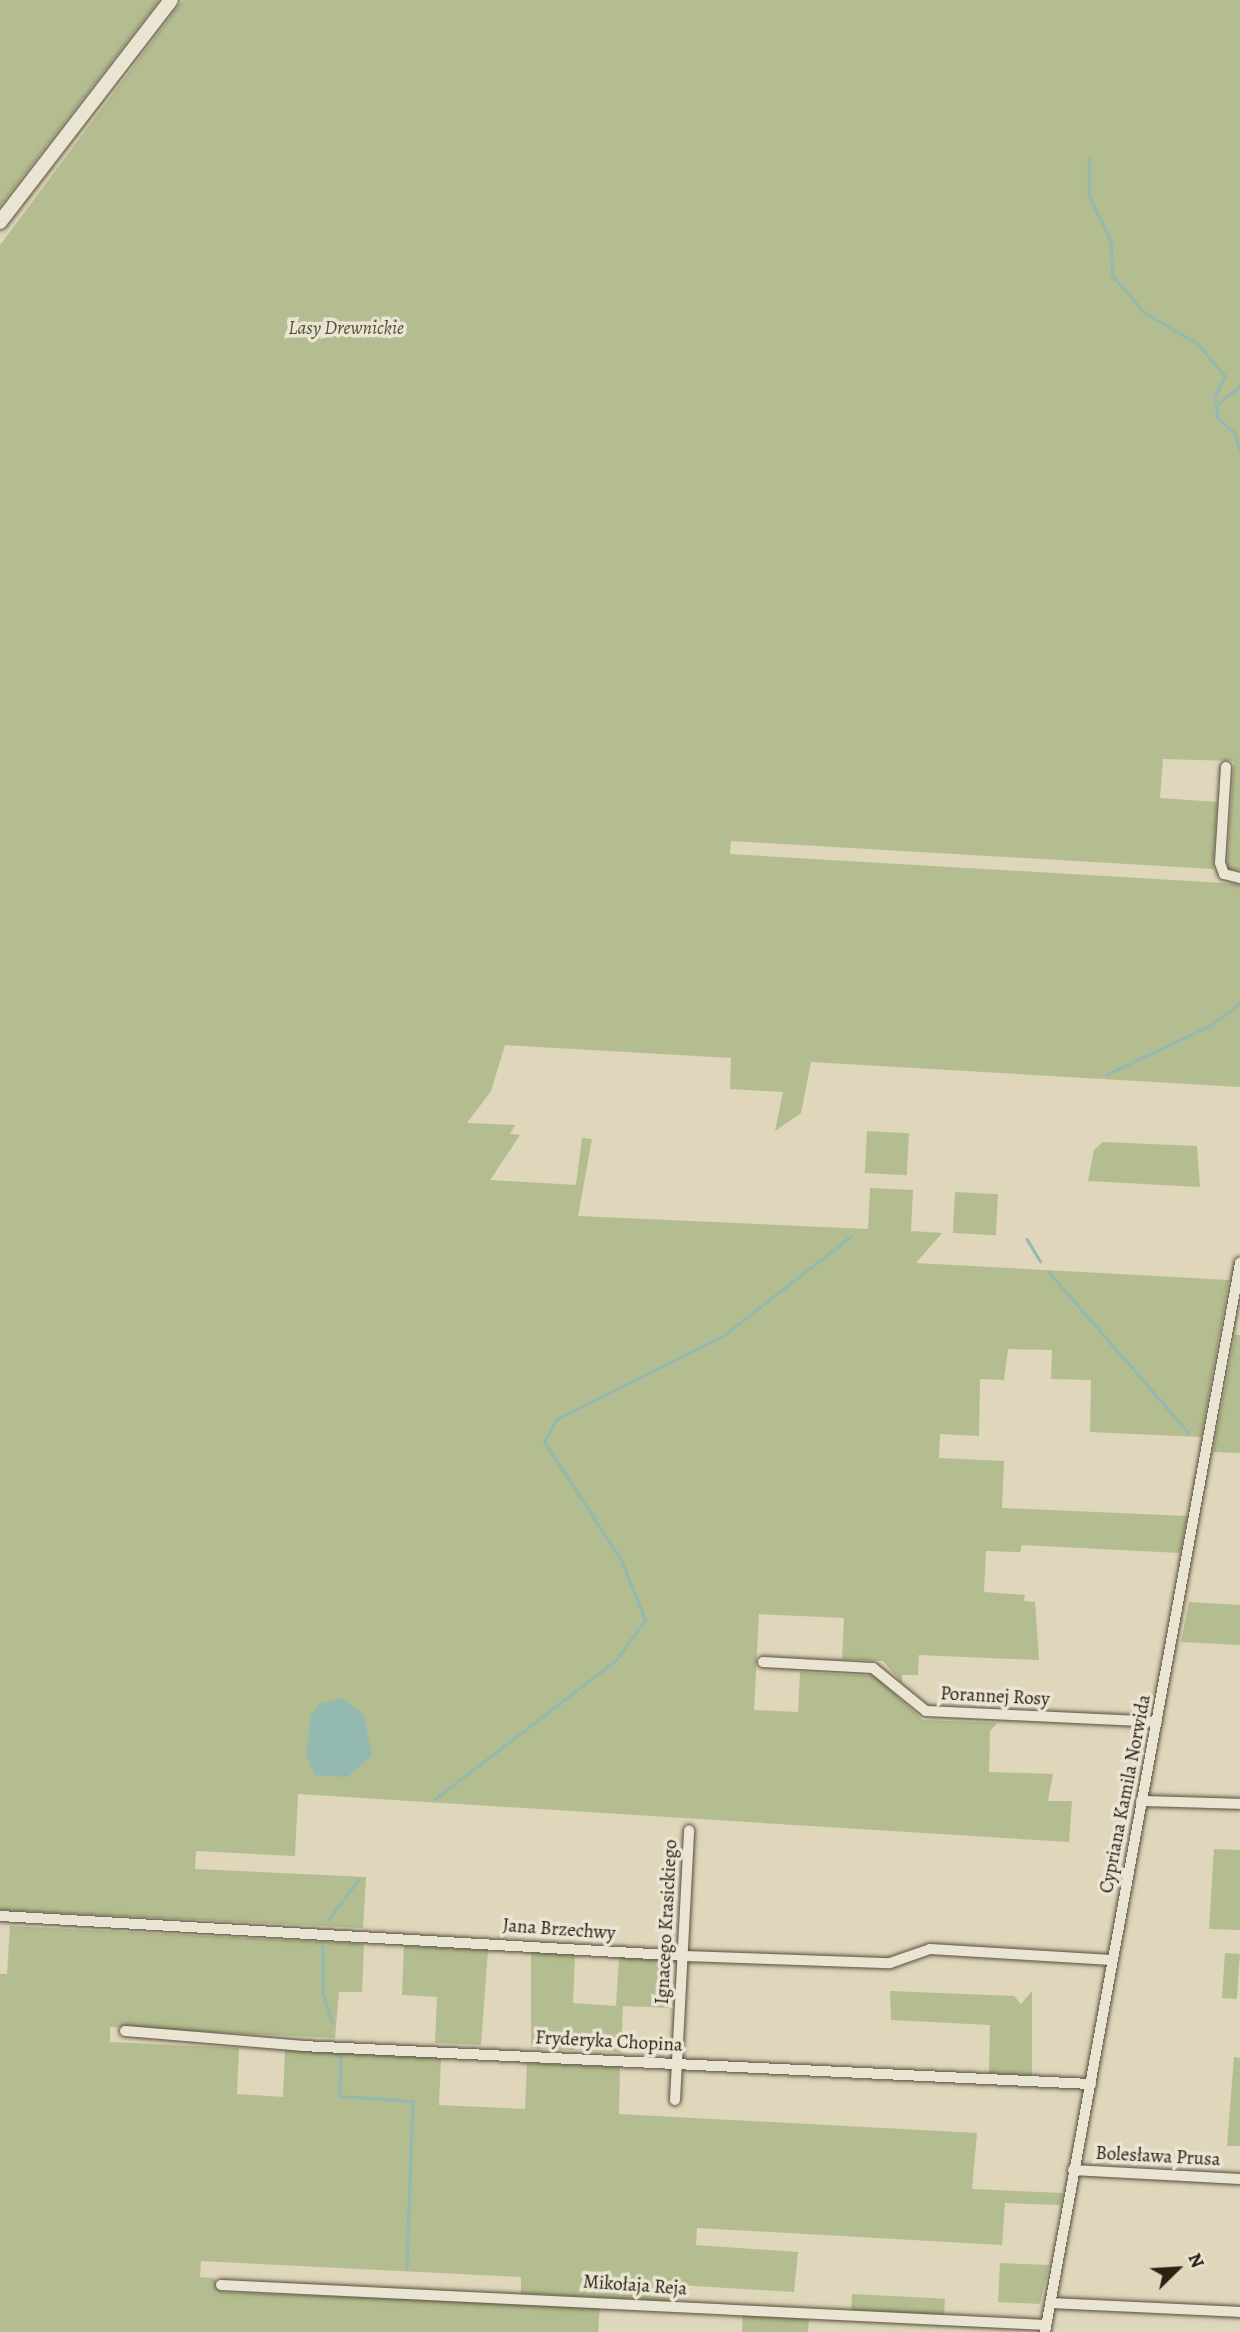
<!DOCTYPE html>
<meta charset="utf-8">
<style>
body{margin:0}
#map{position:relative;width:1240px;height:2332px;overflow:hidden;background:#dfd6bb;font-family:Alegreya,serif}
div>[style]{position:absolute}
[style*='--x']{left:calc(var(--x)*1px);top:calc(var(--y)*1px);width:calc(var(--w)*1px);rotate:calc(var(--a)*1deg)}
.green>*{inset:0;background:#b3bd8f;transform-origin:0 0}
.water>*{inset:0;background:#93b9b0}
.stream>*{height:2.5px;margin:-1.25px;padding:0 1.25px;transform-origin:1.25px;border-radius:1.25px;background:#93b9b0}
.roads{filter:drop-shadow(0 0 2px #574e3d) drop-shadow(0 0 2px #574e3d)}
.minor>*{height:10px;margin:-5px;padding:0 5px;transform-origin:5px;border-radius:5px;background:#eae4d3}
.secondary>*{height:14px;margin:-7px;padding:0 7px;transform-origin:7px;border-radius:7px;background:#eae4d3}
span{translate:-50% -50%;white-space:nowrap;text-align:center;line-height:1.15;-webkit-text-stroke:7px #eae4d3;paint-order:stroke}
.park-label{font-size:19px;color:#534f38;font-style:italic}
.street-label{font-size:19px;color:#2a2013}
.north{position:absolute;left:1142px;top:2234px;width:70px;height:70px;-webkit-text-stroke:5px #eae4d3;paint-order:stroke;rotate:66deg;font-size:19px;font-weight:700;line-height:28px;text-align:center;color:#2a2013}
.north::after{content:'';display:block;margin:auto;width:24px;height:32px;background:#2a2013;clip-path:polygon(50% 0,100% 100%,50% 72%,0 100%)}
</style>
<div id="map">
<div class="green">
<div style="clip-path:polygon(0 0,159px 0,0 206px)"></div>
<div style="clip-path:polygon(183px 0,1240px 0,1240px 870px,1227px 870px,1234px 761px,1163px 759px,1160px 798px,1217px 802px,1213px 869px,731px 841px,730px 854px,1240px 884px,1240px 1087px,811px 1062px,801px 1113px,775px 1131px,783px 1092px,730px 1089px,731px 1058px,505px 1045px,491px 1091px,467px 1123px,515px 1125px,510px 1134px,520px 1135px,490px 1180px,576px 1185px,582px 1138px,592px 1139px,578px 1216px,868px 1229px,870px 1188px,913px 1190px,911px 1231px,942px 1233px,916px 1263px,1229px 1280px,1201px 1437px,1090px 1432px,1091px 1380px,1051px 1379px,1052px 1350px,1008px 1349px,1004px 1380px,980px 1379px,979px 1436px,940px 1434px,939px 1458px,1004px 1461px,1002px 1508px,1187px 1516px,1180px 1553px,1022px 1545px,1020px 1552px,986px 1551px,984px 1592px,1025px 1595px,1024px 1601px,1035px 1602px,1039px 1660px,919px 1655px,918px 1675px,902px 1675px,902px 1683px,883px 1661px,842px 1659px,844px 1618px,759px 1614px,754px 1710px,798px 1712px,800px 1672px,875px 1676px,923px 1720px,997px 1723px,990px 1731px,989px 1772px,1053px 1774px,1048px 1801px,1072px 1801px,1069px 1842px,298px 1794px,295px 1856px,196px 1851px,195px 1869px,366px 1877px,363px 1928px,0 1910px,0 245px)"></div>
<div style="left:867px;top:1131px;width:42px;height:42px;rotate:3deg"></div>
<div style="clip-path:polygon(1103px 1142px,1197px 1146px,1200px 1187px,1088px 1181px,1094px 1150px)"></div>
<div style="left:955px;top:1192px;width:43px;height:41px;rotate:3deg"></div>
<div style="clip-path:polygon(1235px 1335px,1240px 1335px,1240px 1453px,1213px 1452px)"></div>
<div style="clip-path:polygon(1189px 1602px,1240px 1605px,1240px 1645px,1181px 1642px)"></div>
<div style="clip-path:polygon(1214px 1849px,1240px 1850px,1240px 1930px,1209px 1929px)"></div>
<div style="clip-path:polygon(10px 1926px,364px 1944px,362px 1992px,339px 1992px,335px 2038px,110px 2027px,110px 2042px,239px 2048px,237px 2094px,283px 2097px,285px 2050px,441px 2058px,439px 2105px,525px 2109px,527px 2063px,620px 2067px,619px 2114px,977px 2133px,972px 2189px,1063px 2193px,1060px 2205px,1005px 2203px,1002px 2245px,697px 2228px,696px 2245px,798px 2252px,794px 2292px,678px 2285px,677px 2302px,521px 2293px,521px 2277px,201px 2261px,200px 2277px,214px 2278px,222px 2292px,600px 2306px,598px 2332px,0 2332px,0 1974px,7px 1974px)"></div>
<div style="clip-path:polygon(404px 1946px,488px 1950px,481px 2045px,435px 2043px,437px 1997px,402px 1995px)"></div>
<div style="clip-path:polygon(531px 1952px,575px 1955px,573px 2003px,616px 2006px,619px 1957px,668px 1960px,670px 2008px,623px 2006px,621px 2052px,531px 2048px)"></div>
<div style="left:1225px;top:1953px;width:15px;height:45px;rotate:4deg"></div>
<div style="clip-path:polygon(890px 1991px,1014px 1996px,1021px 2004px,1032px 1991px,1032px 2076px,989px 2073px,990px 2025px,891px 2020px)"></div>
<div style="clip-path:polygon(1234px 2057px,1240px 2058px,1240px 2146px,1227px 2146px)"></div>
<div style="clip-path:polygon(1000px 2263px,1049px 2265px,1040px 2304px,998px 2302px)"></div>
<div style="left:852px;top:2294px;width:93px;height:18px;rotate:3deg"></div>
<div style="clip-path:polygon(743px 2313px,809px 2317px,808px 2332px,742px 2332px)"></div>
</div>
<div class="water">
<div style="clip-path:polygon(343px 1698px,364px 1715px,372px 1756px,347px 1777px,314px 1775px,306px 1754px,311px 1716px,319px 1704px)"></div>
</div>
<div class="stream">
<div style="--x:1089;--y:158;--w:37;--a:90"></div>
<div style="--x:1089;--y:195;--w:51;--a:64.4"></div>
<div style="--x:1111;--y:241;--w:35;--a:87"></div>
<div style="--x:1113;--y:276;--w:49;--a:49.1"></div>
<div style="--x:1145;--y:313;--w:60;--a:30"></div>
<div style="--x:1197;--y:343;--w:43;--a:49.7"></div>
<div style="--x:1225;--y:376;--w:23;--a:115"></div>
<div style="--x:1215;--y:397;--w:21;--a:82"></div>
<div style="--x:1218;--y:418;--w:23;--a:41"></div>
<div style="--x:1235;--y:433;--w:20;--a:75"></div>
<div style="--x:1219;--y:403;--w:27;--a:-39"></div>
<div style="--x:1106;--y:1075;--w:116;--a:-25.5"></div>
<div style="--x:1211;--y:1025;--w:36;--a:-37"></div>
<div style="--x:1027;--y:1239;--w:26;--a:59"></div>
<div style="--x:1049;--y:1272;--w:212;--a:49"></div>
<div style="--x:435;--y:1799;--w:228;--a:-37.5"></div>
<div style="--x:616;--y:1660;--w:49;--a:-54.1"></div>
<div style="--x:645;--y:1620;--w:65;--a:-111.8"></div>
<div style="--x:621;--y:1560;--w:141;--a:-123.1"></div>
<div style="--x:544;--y:1442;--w:26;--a:-61"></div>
<div style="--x:557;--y:1419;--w:187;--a:-26.7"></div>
<div style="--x:724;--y:1335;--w:161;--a:-37.9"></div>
<div style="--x:328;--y:1920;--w:50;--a:-53.1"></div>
<div style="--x:323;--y:1947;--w:46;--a:90"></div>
<div style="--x:323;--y:1993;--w:29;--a:72"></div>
<div style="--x:341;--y:2056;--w:40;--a:91.4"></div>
<div style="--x:340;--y:2096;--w:73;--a:3.9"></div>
<div style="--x:413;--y:2101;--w:166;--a:92.1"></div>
</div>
<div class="roads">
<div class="minor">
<div style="--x:1226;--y:767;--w:96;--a:93.6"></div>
<div style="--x:1220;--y:863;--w:12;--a:70"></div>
<div style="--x:1224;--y:874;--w:16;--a:14"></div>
<div style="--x:763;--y:1662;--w:110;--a:3.1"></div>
<div style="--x:873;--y:1668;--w:68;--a:39.1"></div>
<div style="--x:926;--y:1711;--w:231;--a:2.7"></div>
<div style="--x:1141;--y:1801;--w:99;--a:1.7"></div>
<div style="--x:0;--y:1916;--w:686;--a:3.34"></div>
<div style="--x:685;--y:1956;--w:205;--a:2"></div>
<div style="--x:890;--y:1963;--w:42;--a:-19.3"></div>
<div style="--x:930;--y:1949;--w:182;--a:3.5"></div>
<div style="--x:125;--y:2031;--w:178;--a:4.8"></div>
<div style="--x:302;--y:2046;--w:790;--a:2.76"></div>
<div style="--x:675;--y:2100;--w:270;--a:-87"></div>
<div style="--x:1073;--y:2170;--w:167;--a:3.1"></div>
<div style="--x:221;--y:2285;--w:826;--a:2.78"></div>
<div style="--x:1050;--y:2303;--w:190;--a:2.7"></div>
<div style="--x:1045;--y:2332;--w:1087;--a:-79.66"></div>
</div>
<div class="secondary">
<div style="--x:0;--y:222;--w:280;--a:-52.4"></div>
</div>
</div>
<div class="park-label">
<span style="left:346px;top:329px">Lasy Drewnickie</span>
</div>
<div class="street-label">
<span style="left:995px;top:1697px;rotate:3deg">Porannej Rosy</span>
<span style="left:1126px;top:1794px;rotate:-79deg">Cypriana Kamila Norwida</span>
<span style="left:667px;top:1922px;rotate:-87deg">Ignacego Krasickiego</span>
<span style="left:559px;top:1930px;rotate:4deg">Jana Brzechwy</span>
<span style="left:609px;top:2042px;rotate:3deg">Fryderyka Chopina</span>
<span style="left:1158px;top:2157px;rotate:3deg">Bolesława Prusa</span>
<span style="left:635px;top:2286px;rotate:4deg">Mikołaja Reja</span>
</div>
<div class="north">N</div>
</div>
